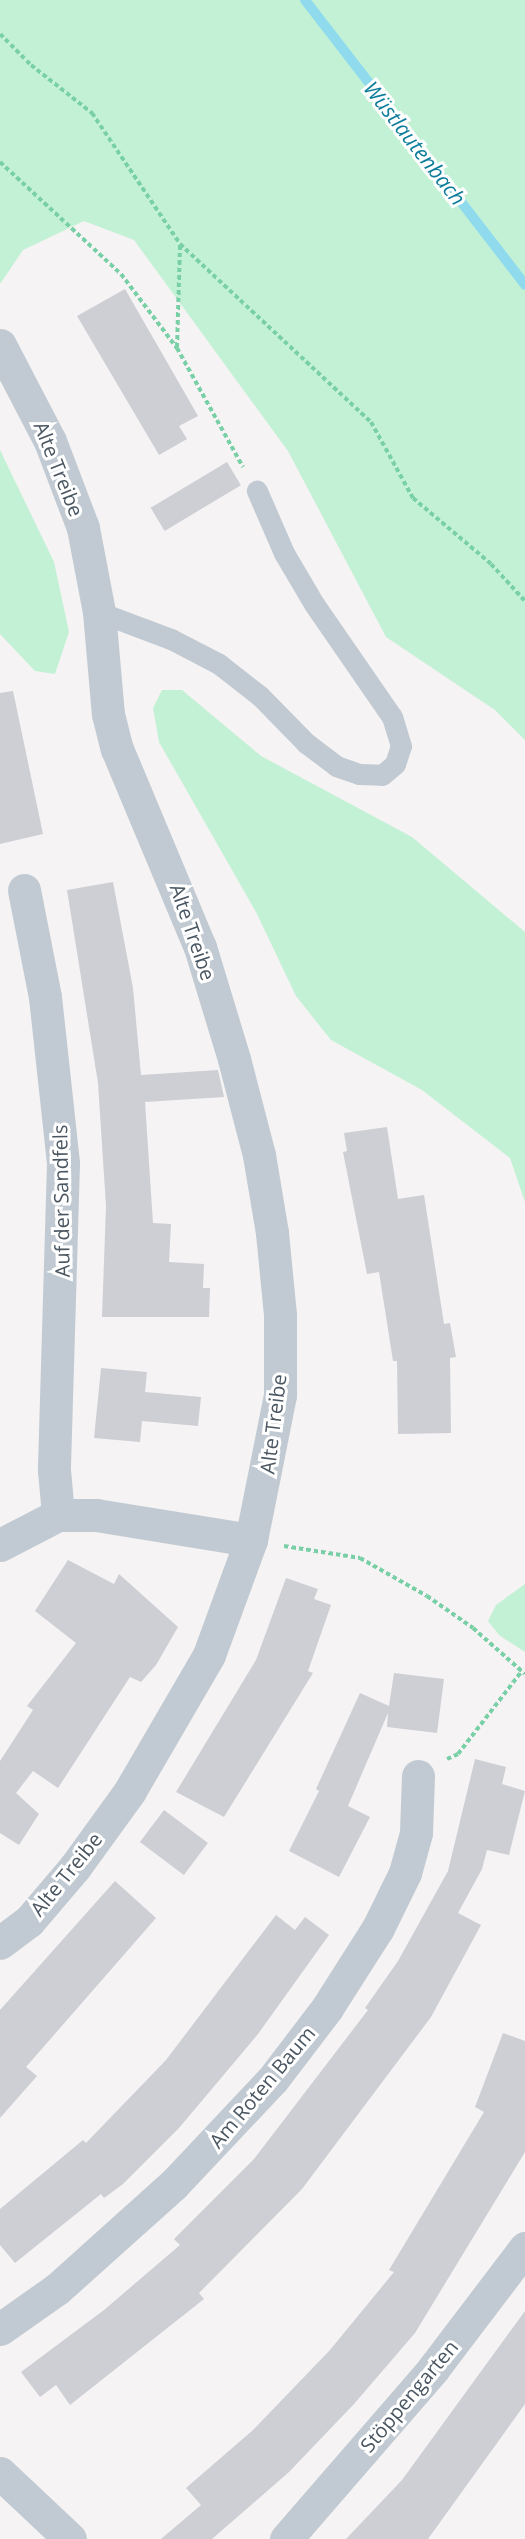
<!DOCTYPE html>
<meta charset="utf-8">
<style>
body{margin:0}
#map{position:relative;width:525px;height:2539px;overflow:hidden;background:#f5f3f3;font-family:"Open Sans",sans-serif}
div>[style]{position:absolute}
[style*='--x']{left:calc(var(--x)*1px);top:calc(var(--y)*1px);width:calc(var(--w)*1px);rotate:calc(var(--a)*1deg)}
.green>*{inset:0;background:#c3f1d5}
.stream>*{height:10px;margin:-5px;padding:0 5px;transform-origin:5px;border-radius:5px;background:#90daee}
.building>*{inset:0;background:#cdcfd5;transform-origin:0 0}
.path>*{height:4px;margin-top:-2px;transform-origin:0;background:repeating-linear-gradient(90deg,#7ad0a6 0 4.5px,transparent 0 7.5px)}
.lane>*{height:21px;margin:-10.5px;padding:0 10.5px;transform-origin:10.5px;border-radius:10.5px;background:#c1cad2}
.street>*{height:33px;margin:-16.5px;padding:0 16.5px;transform-origin:16.5px;border-radius:16.5px;background:#c1cad2}
span{translate:-50% -50%;white-space:nowrap;text-align:center;line-height:1.15;-webkit-text-stroke:6px #fff;paint-order:stroke}
.street-label{font-size:20px;color:#4a5661}
.water-label{font-size:21px;color:#0c7c9b;font-style:italic}
</style>
<div id="map">
<div class="green">
<div style="clip-path:polygon(0 0,525px 0,525px 740px,495px 710px,386px 637px,288px 451px,134px 240px,84px 221px,23px 250px,0 284px)"></div>
<div style="clip-path:polygon(0 450px,54px 562px,69px 632px,55px 674px,35px 671px,0 634px)"></div>
<div style="clip-path:polygon(162px 690px,182px 690px,261px 756px,412px 837px,525px 932px,525px 1202px,510px 1158px,422px 1090px,331px 1040px,296px 996px,256px 912px,159px 742px,153px 708px)"></div>
<div style="clip-path:polygon(525px 1584px,525px 1652px,499px 1635px,488px 1621px,496px 1605px)"></div>
</div>
<div class="stream">
<div style="--x:305;--y:0;--w:360;--a:52.3"></div>
</div>
<div class="building">
<div style="clip-path:polygon(125px 289px,198px 416px,179px 426px,187px 439px,159px 455px,77px 316px)"></div>
<div style="left:227px;top:462px;width:27px;height:89px;rotate:59deg"></div>
<div style="clip-path:polygon(13px 691px,43px 834px,0 844px,0 693px)"></div>
<div style="clip-path:polygon(113px 882px,133px 988px,141px 1075px,218px 1070px,224px 1097px,145px 1102px,153px 1223px,171px 1224px,169px 1262px,204px 1264px,203px 1288px,210px 1288px,209px 1317px,102px 1317px,106px 1206px,98px 1083px,67px 890px)"></div>
<div style="clip-path:polygon(387px 1127px,398px 1199px,424px 1195px,444px 1324px,450px 1323px,456px 1357px,450px 1358px,451px 1433px,398px 1434px,397px 1361px,393px 1361px,379px 1272px,367px 1274px,343px 1152px,347px 1151px,344px 1133px)"></div>
<div style="clip-path:polygon(101px 1368px,147px 1372px,145px 1392px,201px 1397px,198px 1426px,142px 1421px,140px 1442px,94px 1438px)"></div>
<div style="clip-path:polygon(68px 1560px,114px 1584px,119px 1574px,178px 1627px,156px 1665px,141px 1682px,130px 1677px,58px 1788px,33px 1771px,16px 1793px,39px 1814px,19px 1845px,0 1833px,0 1761px,33px 1710px,27px 1706px,76px 1643px,35px 1611px)"></div>
<div style="clip-path:polygon(286px 1578px,318px 1589px,314px 1599px,331px 1605px,308px 1671px,313px 1673px,224px 1817px,176px 1792px,256px 1660px)"></div>
<div style="clip-path:polygon(394px 1673px,444px 1679px,437px 1733px,387px 1727px,388px 1713px,348px 1806px,370px 1817px,339px 1877px,289px 1851px,319px 1791px,316px 1789px,360px 1693px,389px 1706px)"></div>
<div style="clip-path:polygon(475px 1759px,506px 1767px,502px 1784px,525px 1791px,509px 1855px,487px 1850px,482px 1869px,458px 1913px,481px 1925px,431px 2017px,302px 2189px,199px 2293px,204px 2299px,70px 2405px,56px 2385px,40px 2397px,21px 2372px,104px 2310px,180px 2245px,174px 2239px,254px 2159px,368px 2010px,365px 2008px,398px 1961px,448px 1871px)"></div>
<div style="left:164px;top:1810px;width:55px;height:40px;rotate:37deg"></div>
<div style="clip-path:polygon(115px 1881px,156px 1918px,26px 2067px,37px 2076px,0 2118px,0 2010px)"></div>
<div style="clip-path:polygon(276px 1915px,295px 1930px,305px 1917px,329px 1935px,258px 2034px,179px 2128px,123px 2184px,104px 2198px,101px 2194px,15px 2263px,0 2245px,0 2209px,83px 2140px,86px 2143px,166px 2060px)"></div>
<div style="clip-path:polygon(503px 2033px,525px 2041px,525px 2152px,415px 2333px,354px 2404px,289px 2472px,212px 2539px,161px 2539px,201px 2505px,186px 2488px,253px 2430px,330px 2350px,394px 2272px,389px 2270px,484px 2112px,475px 2107px)"></div>
<div style="clip-path:polygon(525px 2311px,525px 2404px,428px 2539px,346px 2539px,402px 2480px)"></div>
</div>
<div class="path">
<div style="--x:0;--y:34;--w:44;--a:45"></div>
<div style="--x:31;--y:65;--w:78;--a:38.2"></div>
<div style="--x:92;--y:113;--w:158;--a:56.1"></div>
<div style="--x:180;--y:244;--w:261;--a:43"></div>
<div style="--x:371;--y:422;--w:87;--a:61.1"></div>
<div style="--x:413;--y:498;--w:102;--a:40.2"></div>
<div style="--x:491;--y:564;--w:50;--a:47.4"></div>
<div style="--x:0;--y:162;--w:165;--a:42.8"></div>
<div style="--x:121;--y:274;--w:93;--a:52.9"></div>
<div style="--x:177;--y:348;--w:136;--a:61"></div>
<div style="--x:177;--y:347;--w:103;--a:-88.3"></div>
<div style="--x:284;--y:1546;--w:77;--a:9"></div>
<div style="--x:360;--y:1558;--w:77;--a:29.6"></div>
<div style="--x:427;--y:1596;--w:56;--a:34.8"></div>
<div style="--x:473;--y:1628;--w:69;--a:41.5"></div>
<div style="--x:447;--y:1759;--w:12;--a:-24"></div>
<div style="--x:458;--y:1754;--w:105;--a:-52.4"></div>
</div>
<div class="lane">
<div style="--x:99;--y:612;--w:77;--a:20.6"></div>
<div style="--x:171;--y:639;--w:54;--a:27.5"></div>
<div style="--x:219;--y:664;--w:52;--a:38"></div>
<div style="--x:260;--y:696;--w:66;--a:45.6"></div>
<div style="--x:306;--y:743;--w:38;--a:37"></div>
<div style="--x:336;--y:766;--w:24;--a:19"></div>
<div style="--x:359;--y:774;--w:23;--a:2"></div>
<div style="--x:382;--y:775;--w:17;--a:-40"></div>
<div style="--x:395;--y:764;--w:19;--a:-72"></div>
<div style="--x:401;--y:746;--w:30;--a:-107"></div>
<div style="--x:392;--y:717;--w:137;--a:-124.6"></div>
<div style="--x:314;--y:604;--w:59;--a:-120.5"></div>
<div style="--x:284;--y:553;--w:68;--a:-113.5"></div>
</div>
<div class="street">
<div style="--x:0;--y:345;--w:108;--a:62.5"></div>
<div style="--x:50;--y:441;--w:93;--a:69.2"></div>
<div style="--x:83;--y:528;--w:86;--a:79.2"></div>
<div style="--x:99;--y:612;--w:102;--a:85"></div>
<div style="--x:108;--y:714;--w:36;--a:76"></div>
<div style="--x:117;--y:749;--w:215;--a:67.3"></div>
<div style="--x:200;--y:947;--w:117;--a:73.1"></div>
<div style="--x:234;--y:1059;--w:99;--a:75.4"></div>
<div style="--x:259;--y:1155;--w:79;--a:80.5"></div>
<div style="--x:272;--y:1233;--w:82;--a:84.4"></div>
<div style="--x:280;--y:1315;--w:80;--a:90"></div>
<div style="--x:280;--y:1395;--w:148;--a:101.3"></div>
<div style="--x:251;--y:1540;--w:122;--a:110.1"></div>
<div style="--x:209;--y:1655;--w:157;--a:120.2"></div>
<div style="--x:130;--y:1791;--w:94;--a:125.9"></div>
<div style="--x:75;--y:1867;--w:71;--a:130.4"></div>
<div style="--x:29;--y:1921;--w:36;--a:143"></div>
<div style="--x:24;--y:890;--w:109;--a:78.9"></div>
<div style="--x:45;--y:997;--w:167;--a:83.8"></div>
<div style="--x:63;--y:1163;--w:307;--a:91.7"></div>
<div style="--x:54;--y:1470;--w:45;--a:84.9"></div>
<div style="--x:0;--y:1545;--w:65;--a:-27.3"></div>
<div style="--x:58;--y:1515;--w:38;--a:0"></div>
<div style="--x:96;--y:1515;--w:157;--a:9.2"></div>
<div style="--x:0;--y:2329;--w:70;--a:-35.1"></div>
<div style="--x:57;--y:2289;--w:157;--a:-41.9"></div>
<div style="--x:174;--y:2184;--w:144;--a:-46.7"></div>
<div style="--x:273;--y:2079;--w:89;--a:-52.7"></div>
<div style="--x:327;--y:2008;--w:95;--a:-57.5"></div>
<div style="--x:378;--y:1928;--w:61;--a:-63.9"></div>
<div style="--x:405;--y:1873;--w:41;--a:-74.6"></div>
<div style="--x:416;--y:1833;--w:57;--a:-88"></div>
<div style="--x:0;--y:2473;--w:96;--a:43.3"></div>
<div style="--x:286;--y:2539;--w:225;--a:-49.1"></div>
<div style="--x:433;--y:2369;--w:152;--a:-52.8"></div>
</div>
<div class="street-label">
<span style="left:59px;top:469px;rotate:68deg">Alte Treibe</span>
<span style="left:193px;top:932px;rotate:71deg">Alte Treibe</span>
<span style="left:61px;top:1201px;rotate:-91deg">Auf der Sandfels</span>
<span style="left:273px;top:1424px;rotate:-83deg">Alte Treibe</span>
<span style="left:66px;top:1874px;rotate:-51deg">Alte Treibe</span>
<span style="left:262px;top:2087px;rotate:-50deg">Am Roten Baum</span>
<span style="left:409px;top:2396px;rotate:-50deg">Stöppengarten</span>
</div>
<div class="water-label">
<span style="left:415px;top:143px;rotate:52deg">Wüstlautenbach</span>
</div>
</div>
